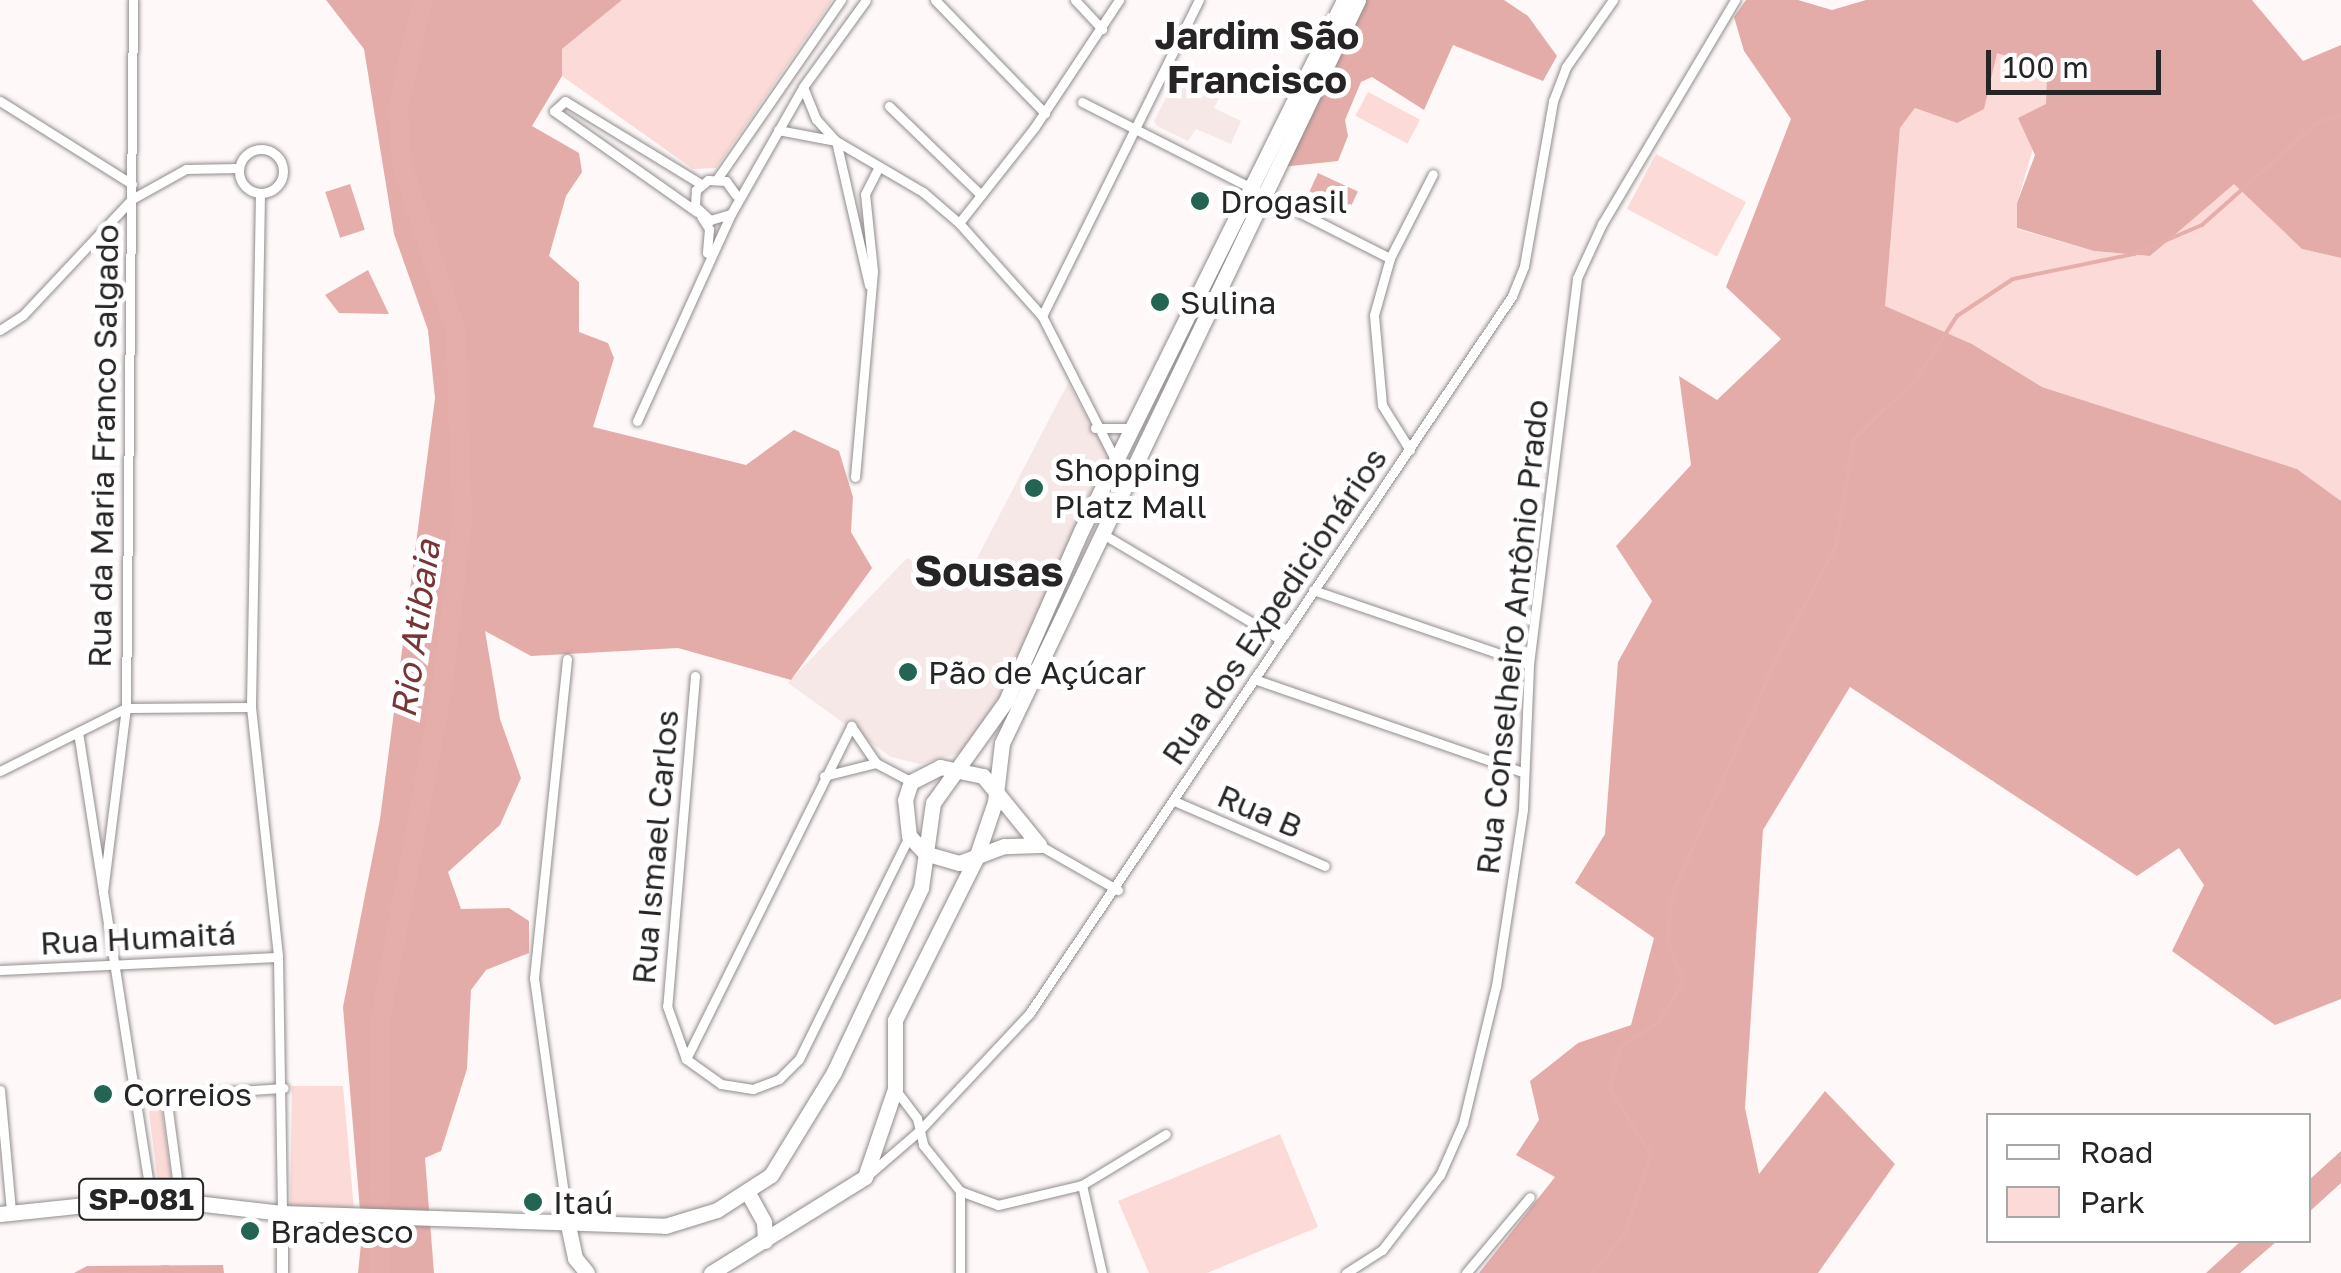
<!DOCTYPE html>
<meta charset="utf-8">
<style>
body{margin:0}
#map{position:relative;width:2341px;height:1273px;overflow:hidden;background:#fef8f8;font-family:"Golos Text",sans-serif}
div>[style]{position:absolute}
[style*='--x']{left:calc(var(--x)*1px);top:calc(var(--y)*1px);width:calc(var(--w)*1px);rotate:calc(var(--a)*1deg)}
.built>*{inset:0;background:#f6e8e7}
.green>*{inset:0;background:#fbdad8;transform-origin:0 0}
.forest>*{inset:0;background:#e4aca9}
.water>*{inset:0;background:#e6aeab;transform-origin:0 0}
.stream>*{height:4px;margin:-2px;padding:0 2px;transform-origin:2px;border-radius:2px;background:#e6aeab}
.river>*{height:20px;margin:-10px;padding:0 10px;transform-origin:10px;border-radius:10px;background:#e6aeab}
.roads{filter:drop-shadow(0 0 2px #918d8c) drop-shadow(0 0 2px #918d8c)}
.minor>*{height:9px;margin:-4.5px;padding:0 4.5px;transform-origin:4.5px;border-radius:4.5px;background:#fff}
.minor>.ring{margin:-4.5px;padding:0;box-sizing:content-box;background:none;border:9px solid #fff;border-radius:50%}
.tertiary>*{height:11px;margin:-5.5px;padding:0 5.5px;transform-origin:5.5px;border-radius:5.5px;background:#fff}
.primary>*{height:15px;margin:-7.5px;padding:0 7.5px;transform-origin:7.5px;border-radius:7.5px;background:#fff}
.dots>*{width:28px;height:28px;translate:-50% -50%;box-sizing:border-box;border:5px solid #fff;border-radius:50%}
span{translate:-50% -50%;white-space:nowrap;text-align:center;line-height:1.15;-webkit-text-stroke:10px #fff;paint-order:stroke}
.shield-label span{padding:2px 8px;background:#fff;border:2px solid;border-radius:8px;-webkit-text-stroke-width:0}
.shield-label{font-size:30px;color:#262424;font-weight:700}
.poi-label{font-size:32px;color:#262424}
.left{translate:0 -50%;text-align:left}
.street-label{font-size:32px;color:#262424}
.water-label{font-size:35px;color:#793434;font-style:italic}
.quarter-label{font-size:38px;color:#262424;font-weight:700}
.district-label{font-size:42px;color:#262424;font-weight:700}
.legend{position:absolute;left:1986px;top:1113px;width:325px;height:130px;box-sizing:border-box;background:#fff;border:2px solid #a8a7a7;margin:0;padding:12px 18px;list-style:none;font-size:30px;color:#262424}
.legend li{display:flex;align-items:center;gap:20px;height:50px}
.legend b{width:50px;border:2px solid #a8a7a7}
.scale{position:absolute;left:1986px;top:50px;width:175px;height:45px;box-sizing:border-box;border:5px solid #262424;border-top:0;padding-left:12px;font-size:30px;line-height:35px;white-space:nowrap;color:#262424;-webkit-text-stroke:8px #fff;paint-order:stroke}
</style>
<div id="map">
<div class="built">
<div style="clip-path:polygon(1181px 69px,1224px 88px,1214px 108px,1241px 121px,1231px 144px,1196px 129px,1188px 141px,1157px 126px,1154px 121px)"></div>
<div style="clip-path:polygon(1068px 383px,1114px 466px,1012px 677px,965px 752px,920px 764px,891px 757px,788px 683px,907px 558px,961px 589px)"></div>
</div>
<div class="green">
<div style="clip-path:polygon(622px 0,832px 0,716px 168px,693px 169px,562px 76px,562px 49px)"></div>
<div style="clip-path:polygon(1997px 52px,2047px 69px,2046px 104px,2017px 203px,2017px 229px,2094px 251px,2150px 256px,2234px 183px,2302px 249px,2341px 258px,2341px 501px,2297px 469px,2042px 387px,1972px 344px,1884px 306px,1900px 128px,1915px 108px,1957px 123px)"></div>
<div style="left:1368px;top:92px;width:59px;height:27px;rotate:28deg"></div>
<div style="left:1656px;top:154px;width:102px;height:62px;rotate:28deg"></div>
<div style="clip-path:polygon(292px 1086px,343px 1086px,354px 1210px,290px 1208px)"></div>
<div style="clip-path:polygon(156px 1103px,162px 1112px,172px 1182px,158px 1182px,149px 1112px)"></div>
<div style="clip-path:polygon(1280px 1134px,1318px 1227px,1207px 1273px,1149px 1273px,1118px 1201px)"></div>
</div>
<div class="forest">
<div style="clip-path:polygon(326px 0,622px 0,562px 49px,562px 76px,532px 126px,579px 153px,582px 172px,566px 196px,549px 256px,579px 282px,579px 332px,608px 343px,614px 358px,593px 427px,746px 465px,794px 430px,839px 451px,853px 497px,851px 532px,872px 568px,791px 680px,678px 648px,531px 656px,485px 631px,500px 719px,521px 778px,500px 825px,448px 872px,461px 909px,509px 908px,529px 921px,529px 953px,486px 970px,471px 990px,467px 1069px,441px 1151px,425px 1158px,434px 1273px,358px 1273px,362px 1234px,343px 1007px,380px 819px,435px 398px,428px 330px,394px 234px,364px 49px)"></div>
<div style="clip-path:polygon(1366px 0,1504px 0,1528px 16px,1557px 56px,1543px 81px,1453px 45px,1424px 110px,1372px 77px,1361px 82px,1345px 120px,1348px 136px,1338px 161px,1282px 167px)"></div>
<div style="clip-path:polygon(1746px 0,1798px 0,1832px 10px,1866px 0,2252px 0,2303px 61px,2341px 45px,2341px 258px,2302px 249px,2234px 184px,2150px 256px,2094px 251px,2017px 228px,2017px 203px,2035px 155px,2018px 118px,2046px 104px,2047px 70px,1997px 53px,1984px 109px,1957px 123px,1915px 108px,1900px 128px,1885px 306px,1972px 344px,2042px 387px,2297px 469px,2341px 501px,2341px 999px,2275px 1025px,2172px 951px,2204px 885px,2179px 848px,2137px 876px,1850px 687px,1763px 830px,1745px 1108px,1759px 1174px,1825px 1091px,1895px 1164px,1818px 1273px,1479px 1273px,1555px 1177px,1516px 1155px,1539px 1120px,1530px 1081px,1578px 1043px,1631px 1025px,1654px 938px,1575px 883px,1605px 834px,1618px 662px,1652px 601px,1616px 546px,1691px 465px,1679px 376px,1717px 400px,1781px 339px,1726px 287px,1791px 119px,1744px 51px,1734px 17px)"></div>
<div style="clip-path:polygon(2341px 1151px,2341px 1183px,2309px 1212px,2309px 1180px)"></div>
<div style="clip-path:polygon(2242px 1240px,2277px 1241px,2240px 1273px,2206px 1273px)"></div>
<div style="clip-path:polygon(223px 1265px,224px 1273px,74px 1273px,87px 1266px)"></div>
</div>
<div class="water">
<div style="left:1318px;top:173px;width:44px;height:20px;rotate:25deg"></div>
<div style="left:350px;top:184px;width:48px;height:26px;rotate:72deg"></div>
<div style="clip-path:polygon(368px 270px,389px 314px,339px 313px,325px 295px)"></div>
</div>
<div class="stream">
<div style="--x:124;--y:1273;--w:42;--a:-8.1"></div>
<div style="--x:166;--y:1267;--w:32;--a:11"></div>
<div style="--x:1593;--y:1273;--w:51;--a:-51.3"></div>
<div style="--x:1625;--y:1233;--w:82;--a:-71.6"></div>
<div style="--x:1651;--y:1155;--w:78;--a:-121.8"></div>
<div style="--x:1610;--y:1089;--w:43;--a:-76.6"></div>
<div style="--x:1620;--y:1047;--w:46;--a:-32.7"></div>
<div style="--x:1659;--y:1022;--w:47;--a:-59"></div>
<div style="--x:1683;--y:982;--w:43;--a:-110.6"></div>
<div style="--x:1668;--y:942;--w:45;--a:-86.2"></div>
<div style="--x:1671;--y:897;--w:257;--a:-66.1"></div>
<div style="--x:1775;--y:662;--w:131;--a:-62.3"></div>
<div style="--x:1836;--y:546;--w:109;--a:-80.5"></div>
<div style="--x:1854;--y:439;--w:88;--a:-44.1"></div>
<div style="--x:1917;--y:378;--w:74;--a:-57.2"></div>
<div style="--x:1957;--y:316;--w:67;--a:-33.5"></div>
<div style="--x:2013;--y:279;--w:124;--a:-11.7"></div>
<div style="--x:2134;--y:254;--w:74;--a:-23.1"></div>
<div style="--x:2202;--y:225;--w:154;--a:-41.6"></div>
<div style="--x:2317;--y:123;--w:25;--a:-18"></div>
</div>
<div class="river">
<div style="--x:379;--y:1273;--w:252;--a:-89.8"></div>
<div style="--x:380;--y:1021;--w:336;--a:-79.4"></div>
<div style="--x:442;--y:691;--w:171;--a:-83.3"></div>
<div style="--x:462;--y:521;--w:189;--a:-91.8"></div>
<div style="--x:456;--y:332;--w:176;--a:-107.8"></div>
<div style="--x:402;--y:164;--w:57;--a:-94"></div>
<div style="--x:398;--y:107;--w:110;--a:-76.8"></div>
</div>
<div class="roads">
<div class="minor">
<div style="--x:935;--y:0;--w:158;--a:45.8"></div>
<div style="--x:1075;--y:0;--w:40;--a:47"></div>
<div style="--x:803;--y:87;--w:35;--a:68"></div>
<div style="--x:816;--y:119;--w:30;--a:48"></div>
<div style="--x:836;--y:141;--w:148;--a:77.1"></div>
<div style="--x:0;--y:101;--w:156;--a:32.2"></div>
<div style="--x:1082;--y:102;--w:345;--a:26.9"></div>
<div style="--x:889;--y:106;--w:128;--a:44.1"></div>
<div style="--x:778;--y:130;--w:59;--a:10.7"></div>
<div style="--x:836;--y:141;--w:101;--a:30.4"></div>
<div style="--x:923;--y:192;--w:48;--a:40.7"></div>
<div style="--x:959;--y:223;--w:125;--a:48.3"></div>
<div style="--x:1042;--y:316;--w:165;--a:63"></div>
<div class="ring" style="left:239px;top:149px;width:35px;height:35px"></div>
<div style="--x:717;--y:179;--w:218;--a:-55.3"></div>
<div style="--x:260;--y:194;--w:513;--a:91.01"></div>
<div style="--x:251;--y:707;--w:251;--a:83.8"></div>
<div style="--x:278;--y:957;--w:256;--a:89.1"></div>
<div style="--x:736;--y:195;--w:17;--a:-126"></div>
<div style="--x:726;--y:181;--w:18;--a:-177"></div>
<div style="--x:708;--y:180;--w:16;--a:140"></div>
<div style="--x:696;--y:190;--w:16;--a:94"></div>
<div style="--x:695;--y:206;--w:21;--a:43"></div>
<div style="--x:710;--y:220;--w:22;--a:-16"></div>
<div style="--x:731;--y:214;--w:146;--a:-60.4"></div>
<div style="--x:803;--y:87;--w:107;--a:-54.1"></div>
<div style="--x:697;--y:212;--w:175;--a:-144.8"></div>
<div style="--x:554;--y:111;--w:15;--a:-42"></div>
<div style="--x:565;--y:101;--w:159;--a:31.4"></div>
<div style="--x:701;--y:216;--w:15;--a:58"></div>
<div style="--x:709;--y:229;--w:24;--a:95"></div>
<div style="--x:959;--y:223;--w:121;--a:-51.7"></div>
<div style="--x:1034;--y:128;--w:154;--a:-56.4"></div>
<div style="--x:1042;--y:316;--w:353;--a:-63.6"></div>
<div style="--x:0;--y:330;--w:27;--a:-33"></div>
<div style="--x:23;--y:315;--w:159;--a:-46.8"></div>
<div style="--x:132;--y:199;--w:62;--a:-29.1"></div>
<div style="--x:186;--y:169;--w:52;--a:-1.1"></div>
<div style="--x:637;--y:421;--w:227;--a:-65.6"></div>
<div style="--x:1095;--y:428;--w:37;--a:0"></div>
<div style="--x:1410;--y:450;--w:53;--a:-121.9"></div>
<div style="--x:1382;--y:405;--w:90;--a:-95.1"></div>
<div style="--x:1374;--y:315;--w:59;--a:-74.3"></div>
<div style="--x:1390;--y:258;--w:94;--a:-62.9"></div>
<div style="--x:855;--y:477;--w:207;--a:-85"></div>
<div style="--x:873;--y:271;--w:77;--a:-95.9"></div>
<div style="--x:865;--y:194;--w:30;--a:-63"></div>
<div style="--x:1101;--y:533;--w:206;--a:30.7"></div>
<div style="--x:1313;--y:590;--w:228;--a:18.9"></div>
<div style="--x:567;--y:659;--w:321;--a:95.9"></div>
<div style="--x:534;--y:978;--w:247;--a:82.1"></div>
<div style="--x:695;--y:676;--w:331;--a:94.8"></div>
<div style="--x:667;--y:1006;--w:56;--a:70.3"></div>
<div style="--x:686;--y:1059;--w:43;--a:35.5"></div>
<div style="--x:721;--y:1084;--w:32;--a:9"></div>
<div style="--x:753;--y:1089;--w:28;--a:-21"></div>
<div style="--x:779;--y:1079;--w:28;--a:-45"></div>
<div style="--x:799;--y:1059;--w:249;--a:-63.7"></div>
<div style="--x:1254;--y:679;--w:284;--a:19.1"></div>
<div style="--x:851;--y:726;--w:45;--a:56"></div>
<div style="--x:876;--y:763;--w:40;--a:28"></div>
<div style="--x:78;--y:732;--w:472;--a:81.1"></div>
<div style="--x:0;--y:771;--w:141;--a:-26.6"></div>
<div style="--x:126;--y:708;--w:125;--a:-0.5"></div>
<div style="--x:824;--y:776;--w:54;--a:-14"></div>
<div style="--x:1174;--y:801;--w:164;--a:23.3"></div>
<div style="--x:1039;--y:845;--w:91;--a:29.7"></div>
<div style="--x:103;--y:892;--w:185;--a:-82.9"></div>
<div style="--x:126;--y:708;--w:708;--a:-89.43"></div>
<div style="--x:0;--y:970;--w:278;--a:-2.7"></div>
<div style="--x:686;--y:1059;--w:372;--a:-63.6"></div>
<div style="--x:895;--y:1089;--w:36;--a:53"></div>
<div style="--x:917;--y:1118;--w:28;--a:77"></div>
<div style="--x:923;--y:1145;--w:59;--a:51.2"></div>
<div style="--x:960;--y:1191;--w:40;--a:20.2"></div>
<div style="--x:998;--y:1205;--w:86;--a:-13.4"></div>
<div style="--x:1082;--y:1185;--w:98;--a:-31.3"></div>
<div style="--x:0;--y:1090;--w:121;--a:84.8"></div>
<div style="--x:166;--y:1095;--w:108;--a:82.5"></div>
<div style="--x:136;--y:1098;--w:148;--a:-3.9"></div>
<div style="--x:868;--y:1175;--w:67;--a:-40.8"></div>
<div style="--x:919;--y:1131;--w:161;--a:-46.8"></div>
<div style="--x:1029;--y:1014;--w:865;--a:-56.07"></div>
<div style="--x:1512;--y:296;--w:32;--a:-68"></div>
<div style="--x:1524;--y:266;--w:168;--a:-80"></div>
<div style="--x:1553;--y:101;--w:36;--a:-69"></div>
<div style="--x:1566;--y:67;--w:82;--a:-55"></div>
<div style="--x:1082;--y:1185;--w:90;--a:77.2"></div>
<div style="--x:960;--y:1191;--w:82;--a:90"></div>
<div style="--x:1346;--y:1273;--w:43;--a:-32.6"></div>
<div style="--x:1382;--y:1250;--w:95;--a:-52.3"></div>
<div style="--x:1440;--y:1175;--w:57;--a:-66.1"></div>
<div style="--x:1463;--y:1123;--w:141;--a:-76.5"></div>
<div style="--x:1496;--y:986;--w:179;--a:-81.3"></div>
<div style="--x:1523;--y:809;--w:145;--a:-87.6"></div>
<div style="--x:1529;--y:664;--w:389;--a:-82.9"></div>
<div style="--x:1577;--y:278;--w:60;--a:-65.2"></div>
<div style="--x:1602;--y:224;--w:261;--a:-59.3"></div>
<div style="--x:1466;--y:1273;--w:99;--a:-49.9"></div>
</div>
<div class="tertiary">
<div style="--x:282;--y:1213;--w:60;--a:90"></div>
</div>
<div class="primary">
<div style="--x:940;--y:767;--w:44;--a:11.8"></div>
<div style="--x:983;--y:776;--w:89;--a:50.9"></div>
<div style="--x:1039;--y:845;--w:35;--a:178"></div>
<div style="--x:1004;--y:846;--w:48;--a:159.3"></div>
<div style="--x:959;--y:863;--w:35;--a:-164"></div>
<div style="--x:925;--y:853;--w:23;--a:-133"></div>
<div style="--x:909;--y:836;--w:36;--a:-96"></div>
<div style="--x:905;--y:800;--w:19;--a:-72"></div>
<div style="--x:911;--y:782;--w:33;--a:-27"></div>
<div style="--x:748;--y:1193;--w:33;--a:61"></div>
<div style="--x:764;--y:1222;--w:19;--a:87"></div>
<div style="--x:0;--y:1214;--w:153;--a:-6"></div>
<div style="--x:152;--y:1198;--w:131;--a:6.6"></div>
<div style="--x:282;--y:1213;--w:383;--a:1.9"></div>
<div style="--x:665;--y:1226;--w:54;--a:-17.1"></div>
<div style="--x:717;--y:1210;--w:64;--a:-32.9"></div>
<div style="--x:771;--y:1175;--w:121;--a:-58.5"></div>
<div style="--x:834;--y:1072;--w:204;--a:-64.7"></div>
<div style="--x:921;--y:888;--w:86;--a:-82"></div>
<div style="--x:933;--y:803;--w:125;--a:-54.4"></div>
<div style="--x:1006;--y:701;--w:186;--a:-66.2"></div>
<div style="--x:1081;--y:531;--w:593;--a:-63.65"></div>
<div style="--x:568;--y:1225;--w:34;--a:78"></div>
<div style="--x:575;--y:1258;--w:19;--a:51"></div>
<div style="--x:711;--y:1273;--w:181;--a:-31.9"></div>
<div style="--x:865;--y:1177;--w:93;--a:-71.2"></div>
<div style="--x:895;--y:1089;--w:69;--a:-90"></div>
<div style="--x:895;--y:1020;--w:181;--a:-63.4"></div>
<div style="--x:976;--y:858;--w:59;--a:-71.3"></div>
<div style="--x:995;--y:802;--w:59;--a:-83.2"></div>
<div style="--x:1002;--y:743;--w:824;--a:-64.4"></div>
</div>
</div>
<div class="dots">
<div style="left:1200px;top:201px;background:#246453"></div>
<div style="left:1160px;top:302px;background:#246453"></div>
<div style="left:1034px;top:488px;background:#246453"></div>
<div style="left:908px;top:672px;background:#246453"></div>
<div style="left:103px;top:1094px;background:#246453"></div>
<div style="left:533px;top:1202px;background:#246453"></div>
<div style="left:250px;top:1231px;background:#246453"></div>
</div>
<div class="shield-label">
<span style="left:141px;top:1199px">SP-081</span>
</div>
<div class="poi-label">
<span class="left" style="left:1220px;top:201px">Drogasil</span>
<span class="left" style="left:1180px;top:302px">Sulina</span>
<span class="left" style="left:1054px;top:488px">Shopping<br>Platz Mall</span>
<span class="left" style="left:928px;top:672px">Pão de Açúcar</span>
<span class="left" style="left:123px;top:1094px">Correios</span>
<span class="left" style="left:553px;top:1202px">Itaú</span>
<span class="left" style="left:270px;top:1231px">Bradesco</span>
</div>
<div class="street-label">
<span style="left:103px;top:446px;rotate:-89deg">Rua da Maria Franco Salgado</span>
<span style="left:1274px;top:606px;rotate:-56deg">Rua dos Expedicionários</span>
<span style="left:1512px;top:637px;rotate:-84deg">Rua Conselheiro Antônio Prado</span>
<span style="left:1260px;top:811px;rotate:23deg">Rua B</span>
<span style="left:655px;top:847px;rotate:-85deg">Rua Ismael Carlos</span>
<span style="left:138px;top:938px;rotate:-3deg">Rua Humaitá</span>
</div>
<div class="water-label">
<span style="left:415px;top:629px;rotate:-82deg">Rio Atibaia</span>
</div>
<div class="quarter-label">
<span style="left:1257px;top:57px">Jardim São<br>Francisco</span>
</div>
<div class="district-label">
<span style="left:989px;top:570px">Sousas</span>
</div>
<ul class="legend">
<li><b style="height:12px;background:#fff"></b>Road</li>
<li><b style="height:28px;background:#fbdad8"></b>Park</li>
</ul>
<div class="scale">100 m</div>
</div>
